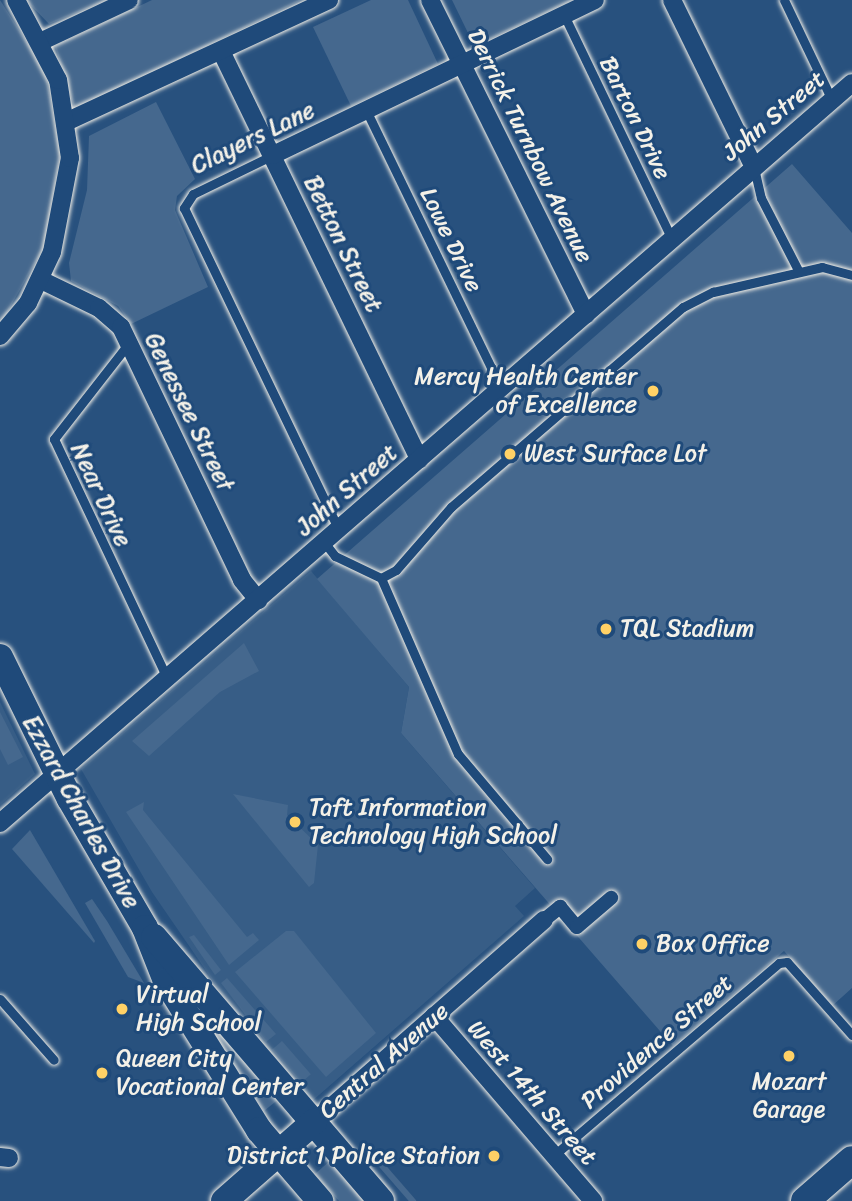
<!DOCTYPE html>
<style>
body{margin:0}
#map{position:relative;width:852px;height:1201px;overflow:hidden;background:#28517e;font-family:Sriracha,sans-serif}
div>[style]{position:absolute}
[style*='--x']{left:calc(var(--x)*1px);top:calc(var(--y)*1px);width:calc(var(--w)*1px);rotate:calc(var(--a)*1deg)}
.built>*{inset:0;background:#375d86}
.green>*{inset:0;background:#45688e;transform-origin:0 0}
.roads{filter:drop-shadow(0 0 2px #f4f1e8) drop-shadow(0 0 2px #f4f1e8)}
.service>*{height:9px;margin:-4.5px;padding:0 4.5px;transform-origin:4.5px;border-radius:4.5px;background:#1f4a7a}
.pedestrian>*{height:14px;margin:-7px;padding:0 7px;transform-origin:7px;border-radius:7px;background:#1f4a7a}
.minor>*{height:18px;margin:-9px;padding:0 9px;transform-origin:9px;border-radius:9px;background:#1f4a7a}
.secondary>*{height:26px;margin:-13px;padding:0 13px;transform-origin:13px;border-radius:13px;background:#1f4a7a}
.primary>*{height:28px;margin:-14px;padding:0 14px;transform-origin:14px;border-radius:14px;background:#1f4a7a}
.dots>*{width:19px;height:19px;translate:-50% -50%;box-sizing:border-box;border:4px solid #1f4a7a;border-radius:50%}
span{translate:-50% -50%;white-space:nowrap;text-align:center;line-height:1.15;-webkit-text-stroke:6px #1f4a7a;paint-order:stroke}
.street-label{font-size:24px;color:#f4f1e8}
.poi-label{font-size:24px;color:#f4f1e8}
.right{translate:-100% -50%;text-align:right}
.left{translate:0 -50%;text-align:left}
</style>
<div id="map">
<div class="built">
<div style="clip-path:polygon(311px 571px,409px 687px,401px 733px,535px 888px,515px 906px,524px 916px,311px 1102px,231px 1007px,152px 892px,81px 769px)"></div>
<div style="clip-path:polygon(0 702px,35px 774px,0 805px)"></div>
</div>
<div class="green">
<div style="clip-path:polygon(0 0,45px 71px,60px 153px,44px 247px,0 325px)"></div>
<div style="clip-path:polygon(26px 0,107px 0,49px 24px)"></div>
<div style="clip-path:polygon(152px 0,301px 0,75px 109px,55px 46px)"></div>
<div style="clip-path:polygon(371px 0,408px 0,438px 64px,351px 106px,313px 27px)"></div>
<div style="clip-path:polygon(452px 0,572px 0,481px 43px,470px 37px)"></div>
<div style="clip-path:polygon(156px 102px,195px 179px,177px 196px,175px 210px,208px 287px,131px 324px,118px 306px,71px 281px,69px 263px,87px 190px,89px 136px)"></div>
<div style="clip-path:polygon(792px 164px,852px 233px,852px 988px,832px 1006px,784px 951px,673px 1046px,401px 733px,409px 687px,317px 579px)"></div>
<div style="clip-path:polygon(244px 643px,259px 671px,220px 692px,149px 756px,132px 741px)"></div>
<div style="clip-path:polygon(0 712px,23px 757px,8px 765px,0 749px)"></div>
<div style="clip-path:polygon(233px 794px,288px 805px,287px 815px,318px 845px,314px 883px,309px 887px)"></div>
<div style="clip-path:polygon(144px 802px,143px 810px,247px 937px,253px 933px,259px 940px,229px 965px,126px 812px)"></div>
<div style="clip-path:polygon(30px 830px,95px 941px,94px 943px,12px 849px)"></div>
<div style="clip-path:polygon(92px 899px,107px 921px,144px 983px,128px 977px,85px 903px)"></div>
<div style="clip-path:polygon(286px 931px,294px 931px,376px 1033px,326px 1077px,235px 972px)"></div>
<div style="clip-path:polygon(194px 935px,221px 970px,215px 975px,189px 937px)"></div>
<div style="clip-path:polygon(227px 978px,276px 1034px,266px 1042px,221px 983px)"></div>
<div style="clip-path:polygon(188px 995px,280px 1098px,264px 1111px)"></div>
<div style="left:282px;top:1041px;width:44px;height:13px;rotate:49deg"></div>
<div style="left:375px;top:1153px;width:63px;height:6px;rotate:49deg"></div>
<div style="clip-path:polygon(332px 1159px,369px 1201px,339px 1201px,315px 1174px)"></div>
</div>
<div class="roads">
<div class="service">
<div style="--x:784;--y:0;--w:111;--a:64.4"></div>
<div style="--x:564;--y:15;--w:249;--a:64.3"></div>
<div style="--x:366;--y:110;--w:309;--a:64.1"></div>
<div style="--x:273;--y:155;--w:89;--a:154"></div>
<div style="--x:193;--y:194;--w:17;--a:123"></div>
<div style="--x:184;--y:208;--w:357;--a:64.3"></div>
<div style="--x:754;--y:168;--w:31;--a:77"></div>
<div style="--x:761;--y:198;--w:83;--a:62.8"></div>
<div style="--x:129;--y:343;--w:122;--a:128"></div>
<div style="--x:54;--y:439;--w:264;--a:64.7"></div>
<div style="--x:324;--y:542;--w:18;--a:52"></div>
<div style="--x:335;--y:556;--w:51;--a:25.6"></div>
<div style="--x:381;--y:578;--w:192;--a:66.4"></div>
<div style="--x:458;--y:754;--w:138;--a:49.7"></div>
<div style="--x:381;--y:578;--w:17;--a:-28"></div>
<div style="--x:396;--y:570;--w:84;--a:-48.9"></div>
<div style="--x:451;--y:507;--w:306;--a:-40.8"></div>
<div style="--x:683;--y:307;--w:34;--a:-27"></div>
<div style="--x:713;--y:292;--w:112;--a:-12.9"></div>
<div style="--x:822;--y:267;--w:31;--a:15"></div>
<div style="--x:0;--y:999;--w:81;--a:48.5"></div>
<div style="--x:553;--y:1156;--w:297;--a:-40.5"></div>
<div style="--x:779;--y:963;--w:8;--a:-7"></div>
<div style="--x:787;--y:962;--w:98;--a:48.3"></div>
</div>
<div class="pedestrian">
<div style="--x:544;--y:920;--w:21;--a:-39"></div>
<div style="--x:560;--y:907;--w:26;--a:50"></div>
<div style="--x:577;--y:927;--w:45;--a:-40.5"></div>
</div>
<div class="minor">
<div style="--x:430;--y:0;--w:351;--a:63.6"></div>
<div style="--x:672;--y:0;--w:184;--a:63.9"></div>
<div style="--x:42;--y:41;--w:96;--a:-25.2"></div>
<div style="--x:221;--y:51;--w:454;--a:64.1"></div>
<div style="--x:68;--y:121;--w:288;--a:-24.9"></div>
<div style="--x:273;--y:155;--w:357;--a:-25.7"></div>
<div style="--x:41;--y:280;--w:64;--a:25.8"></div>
<div style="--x:99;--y:308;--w:29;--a:41"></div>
<div style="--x:121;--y:327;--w:280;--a:64.4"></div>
<div style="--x:242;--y:580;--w:26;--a:51"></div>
<div style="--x:0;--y:336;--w:43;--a:-49.7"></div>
<div style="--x:28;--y:303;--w:56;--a:-64.8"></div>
<div style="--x:52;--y:252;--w:96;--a:-79.2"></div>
<div style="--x:70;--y:158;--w:79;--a:-98.7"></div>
<div style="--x:58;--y:80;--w:90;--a:-117.7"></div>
<div style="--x:0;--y:823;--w:1128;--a:-40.98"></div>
<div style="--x:434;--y:1016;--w:244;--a:49.3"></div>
<div style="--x:314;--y:1122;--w:306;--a:-41.3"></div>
<div style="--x:0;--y:1157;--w:9;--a:6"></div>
</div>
<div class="secondary">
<div style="--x:0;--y:657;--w:158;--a:63.8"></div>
<div style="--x:70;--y:799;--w:149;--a:59.8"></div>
<div style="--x:145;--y:928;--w:57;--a:68.4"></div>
<div style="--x:166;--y:981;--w:176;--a:58"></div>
<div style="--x:259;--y:1130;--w:94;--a:49.3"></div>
<div style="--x:154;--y:937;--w:348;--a:49.3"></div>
<div style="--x:224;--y:1201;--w:120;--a:-41.3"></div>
</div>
<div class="primary">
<div style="--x:805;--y:1201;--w:62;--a:-41.1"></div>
</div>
</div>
<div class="dots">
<div style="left:653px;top:391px;background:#ffd166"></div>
<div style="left:510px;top:454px;background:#ffd166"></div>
<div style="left:606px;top:629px;background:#ffd166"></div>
<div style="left:295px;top:822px;background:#ffd166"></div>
<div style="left:642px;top:944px;background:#ffd166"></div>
<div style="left:122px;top:1009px;background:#ffd166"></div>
<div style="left:789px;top:1056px;background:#ffd166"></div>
<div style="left:102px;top:1073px;background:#ffd166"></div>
<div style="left:494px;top:1156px;background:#ffd166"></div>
</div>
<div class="street-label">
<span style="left:774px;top:116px;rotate:-40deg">John Street</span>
<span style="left:635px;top:118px;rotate:64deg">Barton Drive</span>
<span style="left:253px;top:138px;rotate:-26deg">Clayers Lane</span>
<span style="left:530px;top:146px;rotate:64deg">Derrick Turnbow Avenue</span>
<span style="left:451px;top:240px;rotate:64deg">Lowe Drive</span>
<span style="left:343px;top:244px;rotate:64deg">Betton Street</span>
<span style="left:189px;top:412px;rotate:64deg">Genessee Street</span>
<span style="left:347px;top:490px;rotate:-41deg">John Street</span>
<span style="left:101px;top:495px;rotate:65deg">Near Drive</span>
<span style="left:81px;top:812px;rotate:61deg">Ezzard Charles Drive</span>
<span style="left:657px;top:1042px;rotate:-41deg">Providence Street</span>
<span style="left:384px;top:1061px;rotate:-41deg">Central Avenue</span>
<span style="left:532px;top:1093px;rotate:49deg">West 14th Street</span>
</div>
<div class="poi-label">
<span class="right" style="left:637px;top:391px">Mercy Health Center<br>of Excellence</span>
<span class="left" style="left:524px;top:454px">West Surface Lot</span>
<span class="left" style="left:620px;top:629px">TQL Stadium</span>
<span class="left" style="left:309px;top:822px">Taft Information<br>Technology High School</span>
<span class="left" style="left:656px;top:944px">Box Office</span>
<span class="left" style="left:136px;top:1009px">Virtual<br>High School</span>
<span class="left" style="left:116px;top:1073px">Queen City<br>Vocational Center</span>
<span style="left:789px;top:1096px">Mozart<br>Garage</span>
<span class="right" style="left:480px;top:1156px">District 1 Police Station</span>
</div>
</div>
